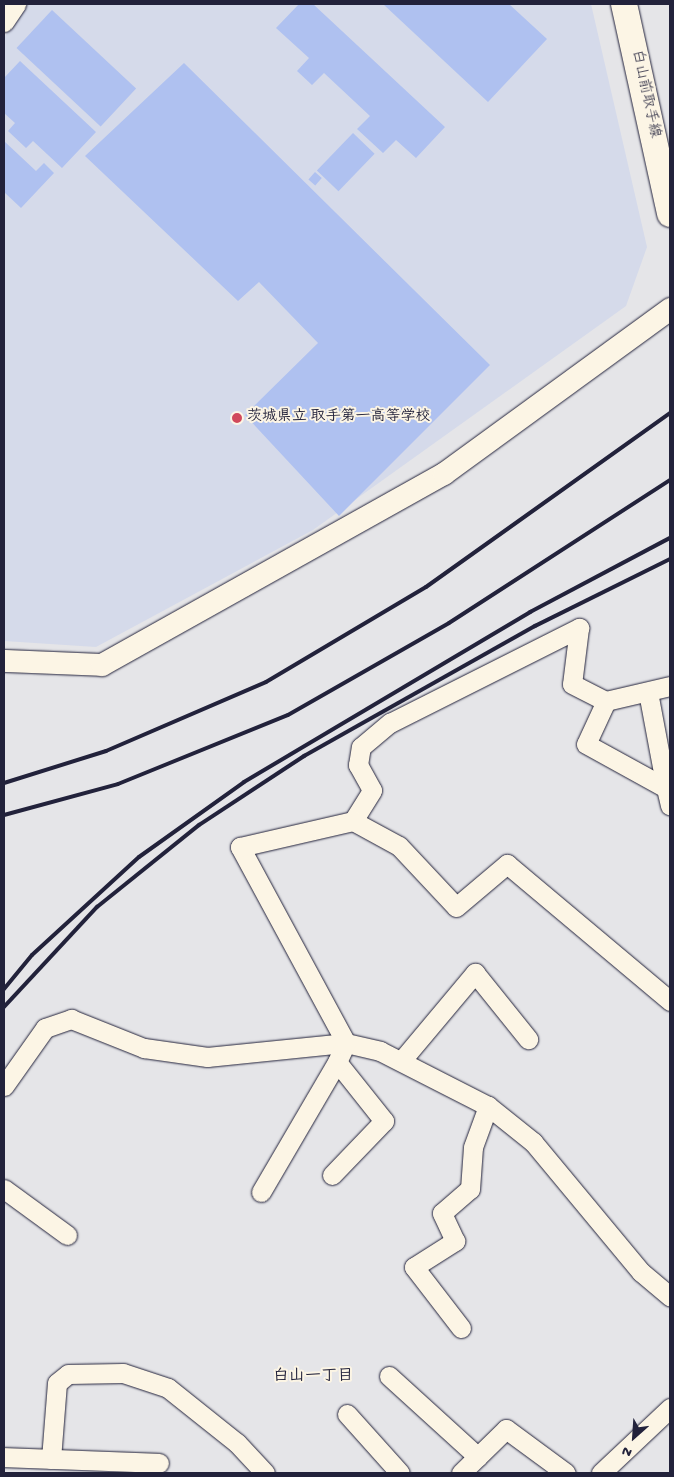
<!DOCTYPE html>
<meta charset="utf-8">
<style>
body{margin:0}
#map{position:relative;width:674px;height:1477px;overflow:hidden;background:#e5e5e8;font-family:"Gochi Hand","Klee One",sans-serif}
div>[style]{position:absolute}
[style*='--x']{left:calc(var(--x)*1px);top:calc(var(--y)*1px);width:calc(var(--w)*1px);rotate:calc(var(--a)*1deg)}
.built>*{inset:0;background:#d5daea}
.building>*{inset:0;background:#afc1f0;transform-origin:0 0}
.roads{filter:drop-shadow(0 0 1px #22223b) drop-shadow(0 0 1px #22223b)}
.minor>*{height:19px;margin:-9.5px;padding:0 9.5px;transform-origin:9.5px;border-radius:9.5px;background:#fcf5e5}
.tertiary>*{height:22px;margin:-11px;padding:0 11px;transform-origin:11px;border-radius:11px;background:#fcf5e5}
.secondary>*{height:26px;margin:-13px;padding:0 13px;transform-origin:13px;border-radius:13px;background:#fcf5e5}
.rail>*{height:4px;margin:-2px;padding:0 2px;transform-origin:2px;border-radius:2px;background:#22223b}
.dots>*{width:14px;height:14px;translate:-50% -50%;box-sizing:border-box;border:2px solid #fcf5e5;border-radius:50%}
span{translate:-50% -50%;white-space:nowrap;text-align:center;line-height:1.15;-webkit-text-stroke:4px #fcf5e5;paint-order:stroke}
.street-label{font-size:15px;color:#22223b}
.poi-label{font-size:15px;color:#22223b;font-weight:700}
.left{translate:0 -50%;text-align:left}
.neighbourhood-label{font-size:16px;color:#22223b;font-weight:700}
.frame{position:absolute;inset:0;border:5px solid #22223b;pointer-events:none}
.north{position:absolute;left:609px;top:1412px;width:50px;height:50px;-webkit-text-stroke:4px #fcf5e5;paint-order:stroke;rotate:206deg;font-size:14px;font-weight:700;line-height:20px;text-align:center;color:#22223b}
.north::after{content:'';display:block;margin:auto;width:18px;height:22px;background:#22223b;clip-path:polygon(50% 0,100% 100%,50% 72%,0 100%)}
</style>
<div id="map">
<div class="built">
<div style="clip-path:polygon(24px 4px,591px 4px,647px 247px,626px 306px,313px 530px,96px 647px,4px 641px,4px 38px)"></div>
</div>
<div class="building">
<div style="clip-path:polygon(299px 4px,313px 4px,445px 127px,416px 158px,396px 140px,383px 153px,357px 129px,370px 116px,324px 73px,312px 85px,297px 71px,309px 58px,276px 28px)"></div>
<div style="clip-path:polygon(383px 4px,509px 4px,547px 39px,488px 102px)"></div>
<div style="left:52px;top:10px;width:115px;height:52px;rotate:43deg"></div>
<div style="clip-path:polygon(20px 61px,96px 132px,62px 168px,33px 141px,26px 148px,8px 131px,15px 123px,4px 113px,4px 78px)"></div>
<div style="clip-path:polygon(184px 63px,490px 365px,339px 516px,245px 415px,318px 343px,259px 282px,238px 301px,85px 156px)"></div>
<div style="left:353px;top:133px;width:30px;height:52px;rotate:44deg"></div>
<div style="clip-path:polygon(4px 141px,36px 171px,44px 163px,54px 173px,21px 208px,4px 192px)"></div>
<div style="left:315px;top:172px;width:9px;height:10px;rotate:41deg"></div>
</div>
<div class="roads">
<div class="minor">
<div style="--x:4;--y:22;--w:22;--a:-56"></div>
<div style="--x:670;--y:686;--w:66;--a:166.8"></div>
<div style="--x:606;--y:701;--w:47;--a:114.9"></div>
<div style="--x:586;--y:744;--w:91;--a:28.8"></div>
<div style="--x:666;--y:788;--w:18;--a:77"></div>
<div style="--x:648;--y:692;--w:98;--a:79.4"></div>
<div style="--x:353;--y:821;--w:36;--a:-58"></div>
<div style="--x:372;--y:790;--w:29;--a:-119"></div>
<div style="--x:358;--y:765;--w:18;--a:-81"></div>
<div style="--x:361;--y:747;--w:38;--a:-40"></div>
<div style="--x:390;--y:723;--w:212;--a:-26.7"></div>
<div style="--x:579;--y:628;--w:56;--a:97.1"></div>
<div style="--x:572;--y:684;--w:38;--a:27"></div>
<div style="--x:402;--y:1060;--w:114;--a:-50"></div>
<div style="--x:475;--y:973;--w:85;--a:51.2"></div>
<div style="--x:4;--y:1086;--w:71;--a:-54.7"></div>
<div style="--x:45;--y:1028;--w:28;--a:-19"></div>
<div style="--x:71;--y:1019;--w:79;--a:21.7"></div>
<div style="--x:144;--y:1048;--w:64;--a:8.1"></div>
<div style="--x:207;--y:1057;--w:140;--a:-5.8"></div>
<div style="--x:346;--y:1043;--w:35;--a:13"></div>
<div style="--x:380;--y:1051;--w:121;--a:27"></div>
<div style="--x:488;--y:1106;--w:58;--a:38.7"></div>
<div style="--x:533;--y:1142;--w:169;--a:50.3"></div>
<div style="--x:641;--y:1272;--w:38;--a:40"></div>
<div style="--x:332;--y:1175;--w:75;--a:-46.1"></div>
<div style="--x:384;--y:1121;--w:75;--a:-128.5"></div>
<div style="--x:337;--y:1062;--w:21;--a:-65"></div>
<div style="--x:346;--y:1043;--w:223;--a:-118.4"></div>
<div style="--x:240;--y:847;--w:116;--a:-13"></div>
<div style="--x:353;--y:821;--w:52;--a:28.5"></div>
<div style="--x:399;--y:846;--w:83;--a:46.9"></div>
<div style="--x:456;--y:907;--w:67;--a:-40.1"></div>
<div style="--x:507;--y:864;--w:213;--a:40"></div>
<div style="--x:4;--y:1189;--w:78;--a:36.1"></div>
<div style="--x:261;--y:1192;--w:151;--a:-59.7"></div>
<div style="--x:461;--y:1328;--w:77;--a:-127.6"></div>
<div style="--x:414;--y:1267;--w:49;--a:-32.4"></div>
<div style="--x:455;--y:1241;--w:31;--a:-115"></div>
<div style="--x:442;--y:1213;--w:37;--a:-41"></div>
<div style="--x:470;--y:1189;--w:42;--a:-85.9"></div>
<div style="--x:473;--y:1147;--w:44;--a:-69.9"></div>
<div style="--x:389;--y:1376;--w:120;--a:42.3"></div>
<div style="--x:347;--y:1414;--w:79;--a:48.1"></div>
<div style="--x:4;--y:1457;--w:155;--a:2.2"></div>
<div style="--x:51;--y:1459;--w:76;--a:-85.5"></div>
<div style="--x:57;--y:1383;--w:14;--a:-39"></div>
<div style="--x:68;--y:1374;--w:55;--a:-1"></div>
<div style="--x:123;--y:1373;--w:47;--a:18.4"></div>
<div style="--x:168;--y:1388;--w:88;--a:38.6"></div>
<div style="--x:237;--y:1443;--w:41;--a:47"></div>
<div style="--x:461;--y:1473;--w:63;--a:-44.4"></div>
<div style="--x:506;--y:1429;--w:74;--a:36.3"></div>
<div style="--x:601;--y:1473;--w:95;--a:-43.3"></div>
</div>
<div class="tertiary">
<div style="--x:4;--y:661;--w:98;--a:2.3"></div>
<div style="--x:102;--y:665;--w:392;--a:-29.2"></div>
<div style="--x:444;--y:474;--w:280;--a:-36.1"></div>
</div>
<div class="secondary">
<div style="--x:624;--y:4;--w:215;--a:77.6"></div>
</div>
</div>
<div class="rail">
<div style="--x:4;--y:783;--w:107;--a:-17.4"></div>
<div style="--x:106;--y:751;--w:174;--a:-23.3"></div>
<div style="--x:266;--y:682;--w:186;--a:-30.7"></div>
<div style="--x:426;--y:587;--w:300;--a:-35.5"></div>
<div style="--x:4;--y:815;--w:118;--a:-15.2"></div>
<div style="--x:118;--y:784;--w:183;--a:-22.1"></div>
<div style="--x:288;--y:715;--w:185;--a:-29.7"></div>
<div style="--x:449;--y:623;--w:263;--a:-32.9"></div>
<div style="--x:4;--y:989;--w:44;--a:-50.5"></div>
<div style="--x:32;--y:955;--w:145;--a:-42.5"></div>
<div style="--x:139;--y:857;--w:129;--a:-35.5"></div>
<div style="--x:244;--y:782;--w:333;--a:-30.7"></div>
<div style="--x:530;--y:612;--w:158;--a:-27.9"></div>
<div style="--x:4;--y:1007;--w:137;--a:-47.1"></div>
<div style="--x:97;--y:907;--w:131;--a:-38.8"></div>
<div style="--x:199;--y:825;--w:126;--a:-33.3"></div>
<div style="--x:304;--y:756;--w:265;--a:-29.4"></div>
<div style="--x:535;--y:626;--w:151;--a:-26.4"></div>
</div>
<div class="dots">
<div style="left:237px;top:418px;background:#d1495b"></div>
</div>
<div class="street-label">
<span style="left:645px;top:94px;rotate:78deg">白山前取手線</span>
</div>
<div class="poi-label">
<span class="left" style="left:247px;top:418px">茨城県立 取手第一高等学校</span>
</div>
<div class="neighbourhood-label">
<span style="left:313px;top:1378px">白山一丁目</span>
</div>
<div class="frame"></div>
<div class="north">N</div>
</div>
